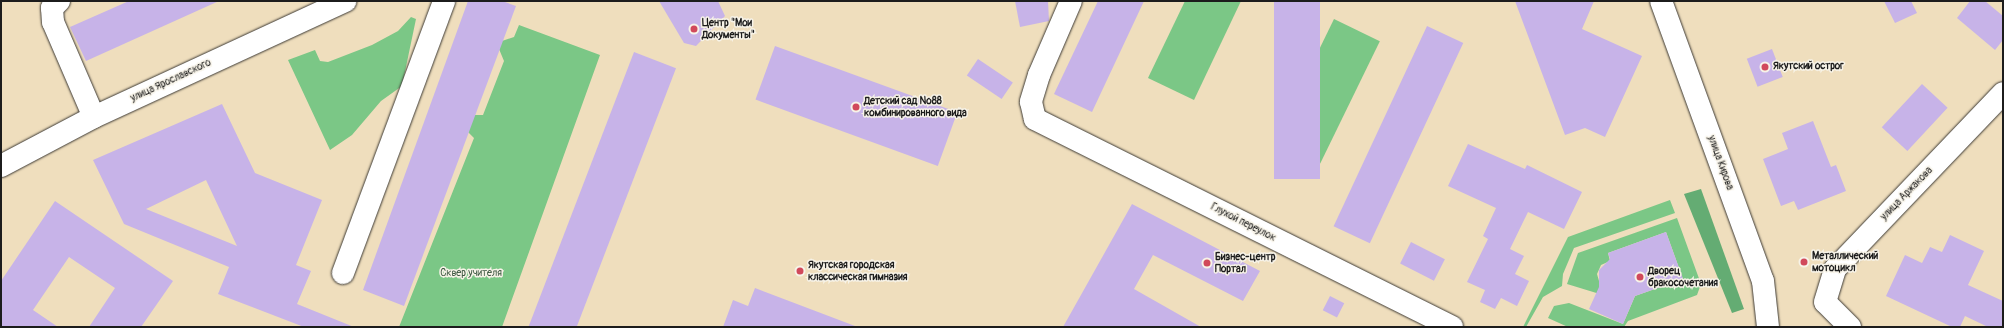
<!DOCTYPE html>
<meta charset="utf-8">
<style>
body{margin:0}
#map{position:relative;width:2004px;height:328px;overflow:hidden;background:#efdebd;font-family:Pangolin,sans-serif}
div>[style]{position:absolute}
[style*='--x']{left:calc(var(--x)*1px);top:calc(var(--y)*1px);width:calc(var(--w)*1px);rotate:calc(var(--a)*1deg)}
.green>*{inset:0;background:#7bc786;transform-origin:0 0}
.forest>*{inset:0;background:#64ac73}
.building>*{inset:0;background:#c7b3e8;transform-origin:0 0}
.roads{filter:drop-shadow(0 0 1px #3c3934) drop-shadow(0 0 1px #3c3934)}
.street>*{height:22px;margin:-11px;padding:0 11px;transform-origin:11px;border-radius:11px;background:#fff}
.secondary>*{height:22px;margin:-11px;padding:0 11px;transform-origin:11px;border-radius:11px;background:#fff}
.dots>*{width:11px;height:11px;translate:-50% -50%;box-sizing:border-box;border:2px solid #f7f3e8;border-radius:50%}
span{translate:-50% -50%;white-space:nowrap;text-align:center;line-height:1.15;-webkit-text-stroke:3px #f7f3e8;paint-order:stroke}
.poi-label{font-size:10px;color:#1c1c1c;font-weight:700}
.left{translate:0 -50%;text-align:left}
.street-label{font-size:10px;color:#1c1c1c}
.park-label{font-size:10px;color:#3d5841}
.frame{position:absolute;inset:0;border:2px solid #1c1c1c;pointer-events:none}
</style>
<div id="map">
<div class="green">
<div style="clip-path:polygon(1185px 1px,1241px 1px,1194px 100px,1148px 78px)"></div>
<div style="clip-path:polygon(411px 17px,416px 19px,402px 86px,381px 101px,352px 135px,330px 150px,288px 60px,315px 50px,320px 61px,328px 62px,372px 45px,398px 31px)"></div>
<div style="left:1334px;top:19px;width:51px;height:136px;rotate:26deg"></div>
<div style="clip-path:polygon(519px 25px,600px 55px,502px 327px,399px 327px,474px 138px,468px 132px,472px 115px,483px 115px,504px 61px,499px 49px,502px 41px,514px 37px)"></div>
<div style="clip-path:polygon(1670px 200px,1675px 213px,1574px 248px,1563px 274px,1562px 286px,1543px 297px,1526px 327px,1523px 327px,1568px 237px)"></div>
<div style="clip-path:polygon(1677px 218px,1701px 284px,1697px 295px,1628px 321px,1624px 327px,1568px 327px,1548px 318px,1554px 306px,1569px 303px,1623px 324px,1635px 296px,1683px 279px,1666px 232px,1608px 253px,1610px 261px,1601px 265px,1597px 274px,1603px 295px,1567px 284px,1578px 253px)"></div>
</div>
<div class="forest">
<div style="clip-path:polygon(1701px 189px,1744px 309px,1732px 313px,1684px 194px)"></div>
</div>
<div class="building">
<div style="clip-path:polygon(129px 1px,219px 1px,86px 61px,70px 27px)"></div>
<div style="clip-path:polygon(468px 1px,502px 1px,516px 6px,404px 306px,363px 290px)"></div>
<div style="clip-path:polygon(659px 1px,718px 1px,725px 16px,696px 46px,684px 43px)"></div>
<div style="clip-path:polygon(1015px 1px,1048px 1px,1049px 21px,1020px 27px)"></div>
<div style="clip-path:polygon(1098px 1px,1144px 1px,1092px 112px,1054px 94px)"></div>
<div style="left:1274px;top:1px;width:46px;height:178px"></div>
<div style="clip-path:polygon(1515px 1px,1594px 1px,1582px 29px,1642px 56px,1605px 137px,1585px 128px,1565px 135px)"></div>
<div style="clip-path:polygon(1884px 1px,1911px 1px,1917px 13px,1895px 23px)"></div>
<div style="clip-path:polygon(1970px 1px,1985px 1px,2003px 16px,2003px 40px,1995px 50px,1957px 18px)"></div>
<div style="left:1427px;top:26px;width:40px;height:221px;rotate:25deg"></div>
<div style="left:775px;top:46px;width:194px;height:57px;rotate:20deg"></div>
<div style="left:1772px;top:49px;width:30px;height:27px;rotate:69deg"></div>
<div style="left:634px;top:52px;width:45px;height:294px;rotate:21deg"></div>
<div style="left:978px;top:59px;width:42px;height:20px;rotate:34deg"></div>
<div style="left:1922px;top:84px;width:35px;height:59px;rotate:43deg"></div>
<div style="clip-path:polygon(evenodd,222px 104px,255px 173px,322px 200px,296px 265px,311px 271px,297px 304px,354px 327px,304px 327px,218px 294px,229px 267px,124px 224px,93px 160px,222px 104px,206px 180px,237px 246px,146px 209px,206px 180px)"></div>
<div style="clip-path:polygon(1813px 121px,1831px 167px,1836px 165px,1846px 191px,1798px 210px,1794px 201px,1781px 206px,1763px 159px,1788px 149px,1782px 133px)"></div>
<div style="clip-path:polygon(1468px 144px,1525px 169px,1527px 165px,1582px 192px,1564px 229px,1528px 212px,1510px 249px,1524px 256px,1515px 274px,1529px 281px,1517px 306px,1501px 298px,1495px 309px,1480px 302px,1485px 290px,1467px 282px,1488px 239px,1483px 236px,1496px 208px,1448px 186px)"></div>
<div style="clip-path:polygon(55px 201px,173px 281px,141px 327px,89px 327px,115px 288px,69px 257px,33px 310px,58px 327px,1px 327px,1px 281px)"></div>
<div style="clip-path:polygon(1132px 204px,1260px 271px,1243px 301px,1153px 255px,1134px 289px,1201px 327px,1063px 327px)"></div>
<div style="clip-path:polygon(1666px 232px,1683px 279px,1635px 296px,1623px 324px,1589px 309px,1599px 287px,1599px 270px,1610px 259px,1608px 253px)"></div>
<div style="clip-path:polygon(1950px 235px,1984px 251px,1968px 285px,2003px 301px,2003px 327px,1988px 327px,1965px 316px,1960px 327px,1952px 327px,1886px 296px,1905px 255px,1922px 263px,1930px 247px,1942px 252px)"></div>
<div style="left:1411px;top:242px;width:38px;height:24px;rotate:27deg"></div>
<div style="clip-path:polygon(755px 288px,855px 326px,854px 327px,723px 327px,733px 300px,748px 306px)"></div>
<div style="left:1330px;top:296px;width:16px;height:16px;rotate:27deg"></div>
</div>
<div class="roads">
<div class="street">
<div style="--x:59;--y:1;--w:10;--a:135"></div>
<div style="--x:52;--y:8;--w:14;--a:86"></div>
<div style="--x:53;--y:22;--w:103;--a:66.7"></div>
<div style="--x:1071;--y:1;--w:81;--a:113.4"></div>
<div style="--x:1039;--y:75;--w:28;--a:107"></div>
<div style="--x:1031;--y:102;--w:17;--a:77"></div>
<div style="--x:1035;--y:119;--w:466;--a:26.5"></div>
<div style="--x:343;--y:273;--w:290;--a:-69.6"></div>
<div style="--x:1850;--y:327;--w:35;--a:-135"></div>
<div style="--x:1825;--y:302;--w:34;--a:-73"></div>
<div style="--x:1835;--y:269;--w:243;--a:-46.3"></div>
</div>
<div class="secondary">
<div style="--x:1661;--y:1;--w:298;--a:70"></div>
<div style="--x:1763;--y:281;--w:46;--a:83.8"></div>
<div style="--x:1;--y:166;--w:105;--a:-27.8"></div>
<div style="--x:94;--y:117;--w:277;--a:-24.8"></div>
</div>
</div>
<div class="dots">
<div style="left:694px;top:29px;background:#d1495b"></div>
<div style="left:1765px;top:67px;background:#d1495b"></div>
<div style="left:856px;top:107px;background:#d1495b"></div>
<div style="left:1804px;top:262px;background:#d1495b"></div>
<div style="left:1207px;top:263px;background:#d1495b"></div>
<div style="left:800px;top:271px;background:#d1495b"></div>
<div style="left:1640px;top:277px;background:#d1495b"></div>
</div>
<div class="poi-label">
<span class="left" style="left:702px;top:29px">Центр "Мои<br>Документы"</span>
<span class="left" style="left:1773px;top:67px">Якутский острог</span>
<span class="left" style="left:864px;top:107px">Детский сад №88<br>комбинированного вида</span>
<span class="left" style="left:1812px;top:262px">Металлический<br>мотоцикл</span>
<span class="left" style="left:1215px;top:263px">Бизнес-центр<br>Портал</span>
<span class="left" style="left:808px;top:271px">Якутская городская<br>классическая гимназия</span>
<span class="left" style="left:1648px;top:277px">Дворец<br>бракосочетания</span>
</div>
<div class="street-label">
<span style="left:171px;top:81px;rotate:-25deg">улица Ярославского</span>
<span style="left:1720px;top:163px;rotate:70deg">улица Кирова</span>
<span style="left:1907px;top:194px;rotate:-46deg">улица Аржакова</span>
<span style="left:1243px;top:223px;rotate:27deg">Глухой переулок</span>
</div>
<div class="park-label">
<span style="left:471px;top:274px">Сквер учителя</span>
</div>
<div class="frame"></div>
</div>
